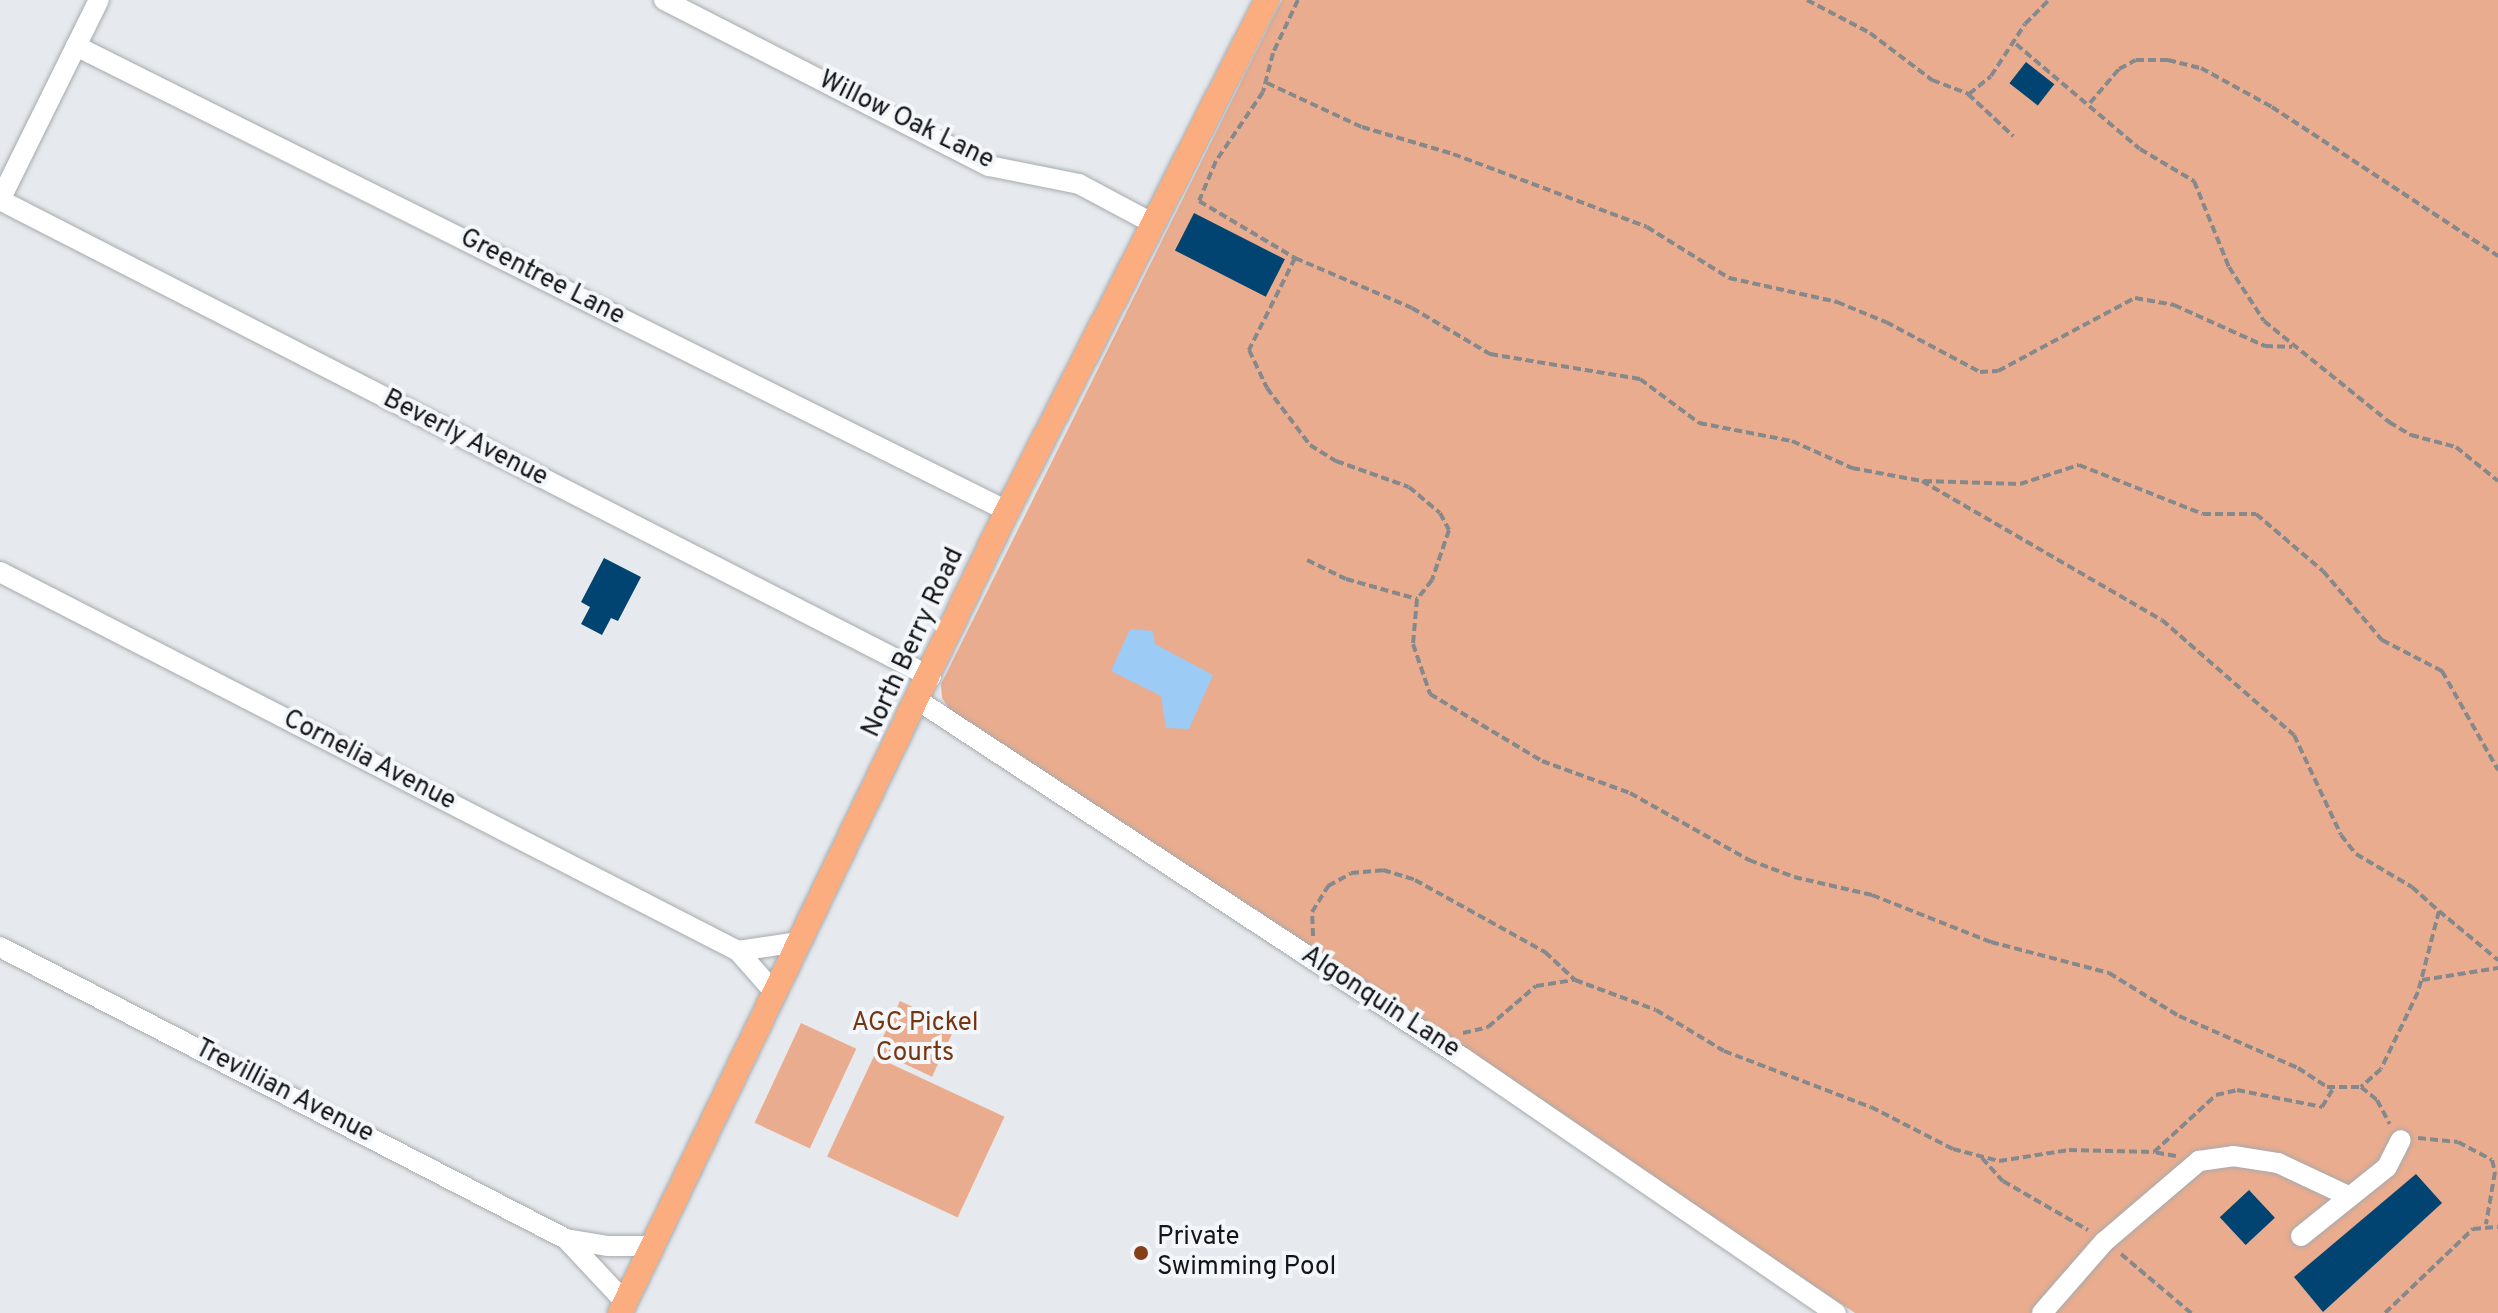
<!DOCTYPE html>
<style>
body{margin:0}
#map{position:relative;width:2498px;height:1313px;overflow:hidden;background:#e6eaee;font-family:Overpass,sans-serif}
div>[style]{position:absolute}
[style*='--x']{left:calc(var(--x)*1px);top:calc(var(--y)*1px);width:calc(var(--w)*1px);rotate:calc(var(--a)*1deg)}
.green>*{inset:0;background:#eaac8e;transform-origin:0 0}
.water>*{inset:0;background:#9ccbf5}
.building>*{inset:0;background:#014471;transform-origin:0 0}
.path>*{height:4px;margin-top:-2px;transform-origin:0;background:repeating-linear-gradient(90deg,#86898c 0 8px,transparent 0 12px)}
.roads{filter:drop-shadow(0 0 2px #a6aaad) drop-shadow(0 0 2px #a6aaad)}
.minor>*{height:20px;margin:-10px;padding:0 10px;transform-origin:10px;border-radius:10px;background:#fff}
.major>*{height:24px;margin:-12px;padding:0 12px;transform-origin:12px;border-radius:12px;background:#fbad7f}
.dots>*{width:22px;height:22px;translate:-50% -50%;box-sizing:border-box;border:4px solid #f3f7fb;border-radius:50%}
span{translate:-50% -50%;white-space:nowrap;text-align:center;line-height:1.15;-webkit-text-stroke:8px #f3f7fb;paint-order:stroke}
.street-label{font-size:26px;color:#131516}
.park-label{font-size:26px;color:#75360f}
.poi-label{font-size:26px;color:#131516}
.left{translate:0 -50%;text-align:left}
</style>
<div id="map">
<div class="green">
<div style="clip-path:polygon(1282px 0,2498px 0,2498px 1313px,1855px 1313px,953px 714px,942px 698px,941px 684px)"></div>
<div style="left:900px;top:1001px;width:61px;height:55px;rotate:25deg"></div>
<div style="left:801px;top:1023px;width:61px;height:110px;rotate:25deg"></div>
<div style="left:874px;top:1056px;width:144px;height:111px;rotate:25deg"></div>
</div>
<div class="water">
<div style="clip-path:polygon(1130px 629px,1153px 631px,1155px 644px,1213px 675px,1189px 729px,1166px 728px,1161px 696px,1111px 671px)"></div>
</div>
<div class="building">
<div style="left:2026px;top:62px;width:36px;height:27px;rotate:38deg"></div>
<div style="left:1194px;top:213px;width:102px;height:42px;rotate:27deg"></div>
<div style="clip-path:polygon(604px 558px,641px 577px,618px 621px,611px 618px,602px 635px,581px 624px,590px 607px,581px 602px)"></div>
<div style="clip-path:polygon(2416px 1174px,2442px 1203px,2323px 1312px,2294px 1277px)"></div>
<div style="left:2249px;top:1190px;width:38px;height:40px;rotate:47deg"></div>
</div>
<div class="path">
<div style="--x:1298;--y:0;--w:59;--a:115.3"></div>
<div style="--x:1273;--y:53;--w:40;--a:104.4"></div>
<div style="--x:1263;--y:92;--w:83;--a:124.3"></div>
<div style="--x:1216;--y:161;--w:43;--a:113"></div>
<div style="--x:1199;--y:201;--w:112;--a:30.7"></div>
<div style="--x:1295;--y:258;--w:103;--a:116.6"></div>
<div style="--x:1249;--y:350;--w:42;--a:64.7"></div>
<div style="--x:1267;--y:388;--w:71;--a:53"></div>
<div style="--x:1310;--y:445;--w:31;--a:32"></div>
<div style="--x:1336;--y:461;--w:77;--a:19.6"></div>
<div style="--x:1409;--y:487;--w:40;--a:40"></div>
<div style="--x:1440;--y:513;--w:19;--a:62"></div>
<div style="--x:1449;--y:530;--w:53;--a:108.8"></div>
<div style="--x:1432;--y:580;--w:24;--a:128"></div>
<div style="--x:1807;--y:0;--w:71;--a:27.6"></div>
<div style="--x:1870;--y:33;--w:78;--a:37.2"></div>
<div style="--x:1932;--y:80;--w:39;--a:21"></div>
<div style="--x:1968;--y:94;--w:62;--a:43"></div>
<div style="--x:2016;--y:44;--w:162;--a:40.3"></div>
<div style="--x:2140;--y:149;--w:63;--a:30.7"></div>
<div style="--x:2194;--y:181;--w:93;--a:67.9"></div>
<div style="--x:2229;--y:267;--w:64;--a:57.1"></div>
<div style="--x:2264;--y:321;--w:161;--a:38.9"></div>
<div style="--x:2389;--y:422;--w:26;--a:31"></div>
<div style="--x:2411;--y:435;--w:47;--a:14.9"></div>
<div style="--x:2456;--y:447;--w:54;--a:39"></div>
<div style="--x:1267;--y:83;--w:105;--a:24.9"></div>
<div style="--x:1362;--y:127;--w:95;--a:16.5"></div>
<div style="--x:1453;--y:154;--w:207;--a:20.6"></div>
<div style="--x:1647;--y:227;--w:97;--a:31.9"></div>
<div style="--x:1729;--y:278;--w:111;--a:12.5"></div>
<div style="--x:1837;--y:302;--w:53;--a:22.2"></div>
<div style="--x:1886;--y:322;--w:106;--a:28"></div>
<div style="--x:1980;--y:372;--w:18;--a:-3"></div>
<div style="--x:1998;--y:371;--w:155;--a:-28.1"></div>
<div style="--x:2135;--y:298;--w:40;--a:10"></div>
<div style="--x:2174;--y:305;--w:100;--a:24.3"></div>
<div style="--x:2265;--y:346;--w:27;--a:2"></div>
<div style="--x:1969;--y:94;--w:28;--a:-39"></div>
<div style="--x:1991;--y:76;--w:62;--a:-56.8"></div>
<div style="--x:2025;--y:24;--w:34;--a:-45"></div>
<div style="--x:2090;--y:103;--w:45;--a:-49.5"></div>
<div style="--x:2119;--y:69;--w:19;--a:-28"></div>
<div style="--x:2136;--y:60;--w:32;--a:0"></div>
<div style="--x:2168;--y:60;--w:34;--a:14"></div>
<div style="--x:2201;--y:68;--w:81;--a:28.8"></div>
<div style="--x:2272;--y:107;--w:271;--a:33.4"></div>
<div style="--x:1295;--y:258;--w:127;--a:23.1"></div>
<div style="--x:1412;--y:308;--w:91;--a:30.5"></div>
<div style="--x:1490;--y:354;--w:152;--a:9.5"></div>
<div style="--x:1640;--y:379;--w:74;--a:36.7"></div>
<div style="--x:1699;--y:423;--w:95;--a:11"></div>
<div style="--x:1792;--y:441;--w:66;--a:24.2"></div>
<div style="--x:1852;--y:468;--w:71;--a:10.5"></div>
<div style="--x:1922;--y:481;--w:277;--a:30.1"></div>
<div style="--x:2162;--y:620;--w:175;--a:41.1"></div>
<div style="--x:2294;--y:735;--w:110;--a:64.8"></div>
<div style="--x:2341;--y:835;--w:24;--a:52"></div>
<div style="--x:2356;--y:854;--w:65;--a:30.5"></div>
<div style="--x:2412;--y:887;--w:36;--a:42"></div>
<div style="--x:2439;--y:911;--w:84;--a:104.5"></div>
<div style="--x:2418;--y:992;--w:85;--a:115.7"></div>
<div style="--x:2381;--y:1069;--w:27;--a:138"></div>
<div style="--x:1924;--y:481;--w:96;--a:1.8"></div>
<div style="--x:2020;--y:484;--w:62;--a:-17.9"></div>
<div style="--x:2079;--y:465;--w:133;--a:21.6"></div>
<div style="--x:2203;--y:514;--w:53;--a:0"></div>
<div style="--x:2256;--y:514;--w:88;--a:40.4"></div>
<div style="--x:2323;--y:571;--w:91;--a:49.5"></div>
<div style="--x:2382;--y:640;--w:68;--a:27.3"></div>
<div style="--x:2442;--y:671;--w:114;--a:60.5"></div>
<div style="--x:1307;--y:560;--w:43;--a:26"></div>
<div style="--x:1346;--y:579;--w:74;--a:15.7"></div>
<div style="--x:1417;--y:599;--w:45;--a:95.1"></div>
<div style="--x:1413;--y:644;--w:53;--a:71.2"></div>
<div style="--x:1430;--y:694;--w:131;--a:30.9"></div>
<div style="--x:1542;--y:761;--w:94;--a:20"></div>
<div style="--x:1630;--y:793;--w:137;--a:29.4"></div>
<div style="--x:1749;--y:860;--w:48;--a:20.7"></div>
<div style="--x:1794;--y:877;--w:80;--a:13"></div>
<div style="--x:1872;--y:895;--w:128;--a:21.6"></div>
<div style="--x:1991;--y:942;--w:122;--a:14.7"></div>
<div style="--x:2109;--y:973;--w:82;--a:31.6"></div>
<div style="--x:2179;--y:1016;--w:130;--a:23.6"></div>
<div style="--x:2298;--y:1068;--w:35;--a:33"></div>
<div style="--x:2327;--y:1087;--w:34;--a:0"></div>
<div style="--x:2361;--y:1087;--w:21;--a:39"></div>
<div style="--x:2377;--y:1100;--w:27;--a:62"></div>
<div style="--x:2439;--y:911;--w:77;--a:39.7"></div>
<div style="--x:1313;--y:936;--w:24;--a:-92"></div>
<div style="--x:1312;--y:912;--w:31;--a:-58"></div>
<div style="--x:1328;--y:886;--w:26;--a:-29"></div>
<div style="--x:1351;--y:873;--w:32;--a:-5"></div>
<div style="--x:1383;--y:870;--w:34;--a:17"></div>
<div style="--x:1415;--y:880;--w:149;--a:29"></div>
<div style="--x:1545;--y:952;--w:41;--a:43"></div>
<div style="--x:2422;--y:980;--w:77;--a:-9"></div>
<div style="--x:1463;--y:1033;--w:26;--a:-13"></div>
<div style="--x:1488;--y:1027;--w:63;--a:-40.5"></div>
<div style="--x:1536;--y:986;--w:39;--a:-9"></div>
<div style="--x:1575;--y:980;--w:86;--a:20.3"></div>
<div style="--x:1656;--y:1010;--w:79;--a:31.1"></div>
<div style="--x:1724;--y:1051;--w:157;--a:20.9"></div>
<div style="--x:1871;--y:1107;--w:92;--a:27.1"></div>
<div style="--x:1953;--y:1149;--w:48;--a:14.6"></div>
<div style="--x:1999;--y:1161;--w:71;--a:-8.9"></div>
<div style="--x:2069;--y:1150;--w:85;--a:1.3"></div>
<div style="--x:2418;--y:1138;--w:40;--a:5.7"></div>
<div style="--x:2458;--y:1142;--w:38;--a:28"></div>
<div style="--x:2492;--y:1160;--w:12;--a:76"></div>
<div style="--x:2495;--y:1172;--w:53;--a:99.8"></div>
<div style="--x:2176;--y:1156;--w:22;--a:-170"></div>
<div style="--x:2154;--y:1152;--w:84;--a:-42.6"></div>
<div style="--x:2216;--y:1095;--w:22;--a:-13"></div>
<div style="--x:2237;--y:1090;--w:87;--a:11.3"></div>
<div style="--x:2322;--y:1107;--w:21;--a:-59"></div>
<div style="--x:1982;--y:1158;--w:31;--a:48"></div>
<div style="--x:2003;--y:1181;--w:98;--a:30"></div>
<div style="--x:2121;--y:1254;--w:92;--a:40.1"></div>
<div style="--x:2385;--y:1313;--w:122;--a:-43.7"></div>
<div style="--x:2473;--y:1229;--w:25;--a:-5"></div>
</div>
<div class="roads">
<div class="minor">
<div style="--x:664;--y:0;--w:365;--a:27.1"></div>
<div style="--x:989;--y:166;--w:92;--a:11.3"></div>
<div style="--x:1079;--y:184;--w:85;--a:28.1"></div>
<div style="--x:76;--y:46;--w:1041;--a:26.54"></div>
<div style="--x:0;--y:200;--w:1046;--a:27.13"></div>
<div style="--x:0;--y:200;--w:223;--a:-63.7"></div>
<div style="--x:0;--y:572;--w:830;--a:27.18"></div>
<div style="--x:919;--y:701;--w:651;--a:33.27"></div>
<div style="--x:1463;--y:1058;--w:452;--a:34.4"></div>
<div style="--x:0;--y:947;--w:637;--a:27.29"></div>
<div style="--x:775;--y:993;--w:56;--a:-131.4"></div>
<div style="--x:738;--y:951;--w:62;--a:-8.4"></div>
<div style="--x:2301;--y:1236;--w:110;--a:-38.7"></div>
<div style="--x:2387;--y:1167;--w:30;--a:-63"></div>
<div style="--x:625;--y:1302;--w:86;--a:-133.1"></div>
<div style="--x:566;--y:1239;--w:43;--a:9.5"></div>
<div style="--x:608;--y:1246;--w:45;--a:0"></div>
<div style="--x:2042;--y:1313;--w:94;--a:-48.9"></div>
<div style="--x:2104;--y:1242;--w:125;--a:-40.5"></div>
<div style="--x:2199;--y:1161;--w:34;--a:-8"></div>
<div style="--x:2233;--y:1156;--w:46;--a:8.8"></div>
<div style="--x:2278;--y:1163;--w:77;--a:25.2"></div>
</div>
<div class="major">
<div style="--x:620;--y:1313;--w:890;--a:-64.24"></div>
<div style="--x:1007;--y:511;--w:573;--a:-63.03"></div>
</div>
</div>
<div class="dots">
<div style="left:1141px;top:1253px;background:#854018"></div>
</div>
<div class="street-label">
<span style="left:906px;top:121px;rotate:26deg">Willow Oak Lane</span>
<span style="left:542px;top:278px;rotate:27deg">Greentree Lane</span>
<span style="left:465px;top:439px;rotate:27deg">Beverly Avenue</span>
<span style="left:914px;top:643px;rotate:-65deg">North Berry Road</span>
<span style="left:369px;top:761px;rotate:27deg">Cornelia Avenue</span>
<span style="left:1380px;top:1003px;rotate:33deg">Algonquin Lane</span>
<span style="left:284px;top:1092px;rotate:27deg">Trevillian Avenue</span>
</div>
<div class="park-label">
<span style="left:915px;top:1039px">AGC Pickel<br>Courts</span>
</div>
<div class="poi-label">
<span class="left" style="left:1157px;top:1253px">Private<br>Swimming Pool</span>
</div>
</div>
